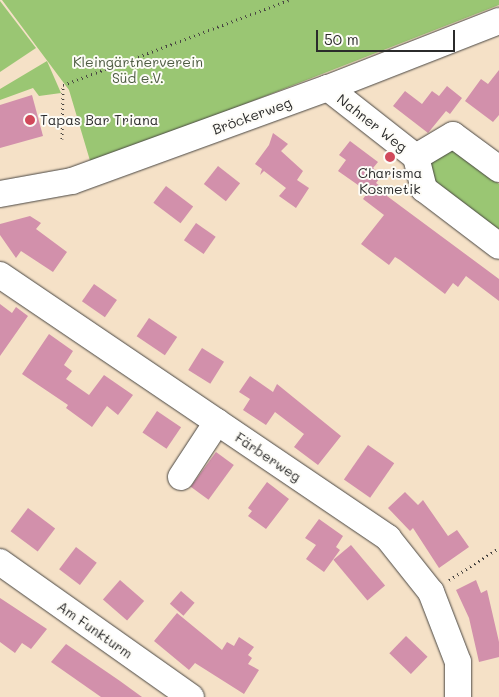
<!DOCTYPE html>
<meta charset="utf-8">
<style>
body{margin:0}
#map{position:relative;width:499px;height:697px;overflow:hidden;background:#f5e1c7;font-family:Mali,sans-serif}
div>[style]{position:absolute}
[style*='--x']{left:calc(var(--x)*1px);top:calc(var(--y)*1px);width:calc(var(--w)*1px);rotate:calc(var(--a)*1deg)}
.green>*{inset:0;background:#9ac673}
.building>*{inset:0;background:#d290ab;transform-origin:0 0}
.path>*{height:3px;margin-top:-1.5px;transform-origin:0;background:repeating-linear-gradient(90deg,#494642 0 1px,transparent 0 5px)}
.roads{filter:drop-shadow(0 0 1px #494642) drop-shadow(0 0 1px #494642)}
.minor>*{height:26px;margin:-13px;padding:0 13px;transform-origin:13px;border-radius:13px;background:#fff}
.dots>*{width:14px;height:14px;translate:-50% -50%;box-sizing:border-box;border:2px solid #fdfcf7;border-radius:50%}
span{translate:-50% -50%;white-space:nowrap;text-align:center;line-height:1.15;-webkit-text-stroke:4px #fdfcf7;paint-order:stroke}
.park-label{font-size:14px;color:#4c5a41}
.street-label{font-size:14px;color:#2b2b2b}
.poi-label{font-size:14px;color:#2b2b2b}
.left{translate:0 -50%;text-align:left}
.scale{position:absolute;left:316px;top:30px;width:139px;height:22px;box-sizing:border-box;border:2px solid #2b2b2b;border-top:0;padding-left:6px;font-size:15px;line-height:18px;white-space:nowrap;color:#2b2b2b;-webkit-text-stroke:4px #fdfcf7;paint-order:stroke}
</style>
<div id="map">
<div class="green">
<div style="clip-path:polygon(2px 0,499px 0,499px 5px,91px 164px,69px 90px)"></div>
<div style="clip-path:polygon(0 1px,36px 48px,0 72px)"></div>
<div style="clip-path:polygon(47px 61px,61px 93px,39px 96px,33px 88px,0 100px,0 89px)"></div>
<div style="clip-path:polygon(453px 149px,499px 184px,499px 230px,435px 181px,430px 163px)"></div>
</div>
<div class="building">
<div style="clip-path:polygon(499px 70px,499px 115px,493px 122px,465px 101px,481px 79px,488px 84px)"></div>
<div style="clip-path:polygon(447px 86px,462px 98px,450px 114px,446px 111px,428px 133px,393px 106px,405px 91px,422px 104px,432px 91px,439px 96px)"></div>
<div style="clip-path:polygon(32px 95px,43px 136px,0 148px,0 105px)"></div>
<div style="clip-path:polygon(273px 133px,288px 144px,281px 151px,303px 171px,297px 180px,309px 188px,296px 208px,279px 196px,286px 188px,264px 171px,260px 175px,262px 169px,255px 164px,269px 145px)"></div>
<div style="clip-path:polygon(350px 141px,378px 162px,373px 168px,382px 175px,376px 183px,389px 193px,387px 196px,499px 279px,499px 301px,466px 276px,458px 287px,453px 283px,445px 294px,400px 260px,395px 257px,389px 265px,361px 244px,384px 215px,363px 199px,368px 192px,338px 171px,346px 160px,339px 155px)"></div>
<div style="left:218px;top:166px;width:28px;height:23px;rotate:38deg"></div>
<div style="left:166px;top:186px;width:34px;height:21px;rotate:37deg"></div>
<div style="clip-path:polygon(30px 216px,41px 223px,36px 229px,67px 252px,53px 272px,21px 251px,16px 258px,0 235px,0 224px)"></div>
<div style="left:196px;top:223px;width:24px;height:21px;rotate:35deg"></div>
<div style="left:94px;top:284px;width:28px;height:21px;rotate:35deg"></div>
<div style="clip-path:polygon(0 304px,12px 313px,16px 307px,28px 316px,0 356px)"></div>
<div style="left:149px;top:318px;width:34px;height:22px;rotate:34deg"></div>
<div style="clip-path:polygon(49px 334px,73px 351px,64px 365px,72px 371px,66px 379px,89px 395px,104px 375px,133px 395px,118px 415px,107px 406px,92px 427px,66px 408px,68px 405px,22px 374px)"></div>
<div style="left:202px;top:348px;width:26px;height:26px;rotate:32deg"></div>
<div style="clip-path:polygon(250px 376px,273px 392px,277px 384px,341px 436px,318px 465px,294px 447px,304px 434px,275px 412px,266px 425px,243px 410px,250px 399px,239px 392px)"></div>
<div style="left:157px;top:411px;width:29px;height:26px;rotate:34deg"></div>
<div style="left:368px;top:445px;width:32px;height:42px;rotate:35deg"></div>
<div style="left:216px;top:452px;width:22px;height:43px;rotate:36deg"></div>
<div style="clip-path:polygon(267px 482px,289px 499px,266px 529px,248px 516px,252px 511px,248px 508px)"></div>
<div style="clip-path:polygon(405px 492px,418px 505px,423px 500px,448px 536px,457px 530px,469px 547px,439px 568px,413px 528px,410px 531px,388px 508px)"></div>
<div style="left:28px;top:508px;width:34px;height:29px;rotate:37deg"></div>
<div style="clip-path:polygon(319px 519px,343px 536px,336px 547px,340px 550px,324px 572px,306px 559px,316px 545px,305px 538px)"></div>
<div style="left:351px;top:545px;width:53px;height:23px;rotate:50deg"></div>
<div style="left:76px;top:547px;width:26px;height:28px;rotate:37deg"></div>
<div style="left:120px;top:580px;width:32px;height:26px;rotate:41deg"></div>
<div style="clip-path:polygon(476px 580px,481px 593px,487px 590px,499px 642px,499px 657px,479px 662px,469px 618px,456px 590px)"></div>
<div style="left:181px;top:591px;width:18px;height:17px;rotate:41deg"></div>
<div style="clip-path:polygon(0 598px,47px 629px,31px 649px,22px 643px,15px 653px,0 642px)"></div>
<div style="clip-path:polygon(177px 613px,222px 650px,227px 642px,234px 646px,239px 637px,254px 647px,248px 655px,252px 658px,248px 664px,259px 670px,244px 694px,195px 663px,189px 670px,154px 641px)"></div>
<div style="left:406px;top:636px;width:30px;height:24px;rotate:44deg"></div>
<div style="clip-path:polygon(66px 644px,120px 681px,142px 697px,101px 697px,51px 662px)"></div>
</div>
<div class="path">
<div style="--x:62;--y:139;--w:54;--a:-88.9"></div>
<div style="--x:63;--y:85;--w:241;--a:-20.6"></div>
<div style="--x:449;--y:580;--w:59;--a:-32.6"></div>
</div>
<div class="roads">
<div class="minor">
<div style="--x:328;--y:88;--w:112;--a:38.1"></div>
<div style="--x:499;--y:169;--w:57;--a:-143.5"></div>
<div style="--x:453;--y:135;--w:43;--a:149.3"></div>
<div style="--x:416;--y:157;--w:33;--a:76"></div>
<div style="--x:424;--y:189;--w:94;--a:37.2"></div>
<div style="--x:0;--y:194;--w:73;--a:-10.2"></div>
<div style="--x:72;--y:181;--w:272;--a:-20"></div>
<div style="--x:328;--y:88;--w:184;--a:-21.4"></div>
<div style="--x:0;--y:275;--w:469;--a:34.1"></div>
<div style="--x:388;--y:538;--w:69;--a:51.5"></div>
<div style="--x:431;--y:592;--w:75;--a:68.9"></div>
<div style="--x:458;--y:662;--w:35;--a:90"></div>
<div style="--x:181;--y:477;--w:66;--a:-56.8"></div>
<div style="--x:0;--y:562;--w:234;--a:35.3"></div>
</div>
</div>
<div class="dots">
<div style="left:30px;top:120px;background:#d1495b"></div>
<div style="left:390px;top:157px;background:#d1495b"></div>
</div>
<div class="park-label">
<span style="left:138px;top:70px">Kleingärtnerverein<br>Süd e.V.</span>
</div>
<div class="street-label">
<span style="left:252px;top:116px;rotate:-20deg">Bröckerweg</span>
<span style="left:372px;top:123px;rotate:38deg">Nahner Weg</span>
<span style="left:268px;top:457px;rotate:34deg">Färberweg</span>
<span style="left:95px;top:630px;rotate:35deg">Am Funkturm</span>
</div>
<div class="poi-label">
<span class="left" style="left:40px;top:120px">Tapas Bar Triana</span>
<span style="left:390px;top:181px">Charisma<br>Kosmetik</span>
</div>
<div class="scale">50 m</div>
</div>
